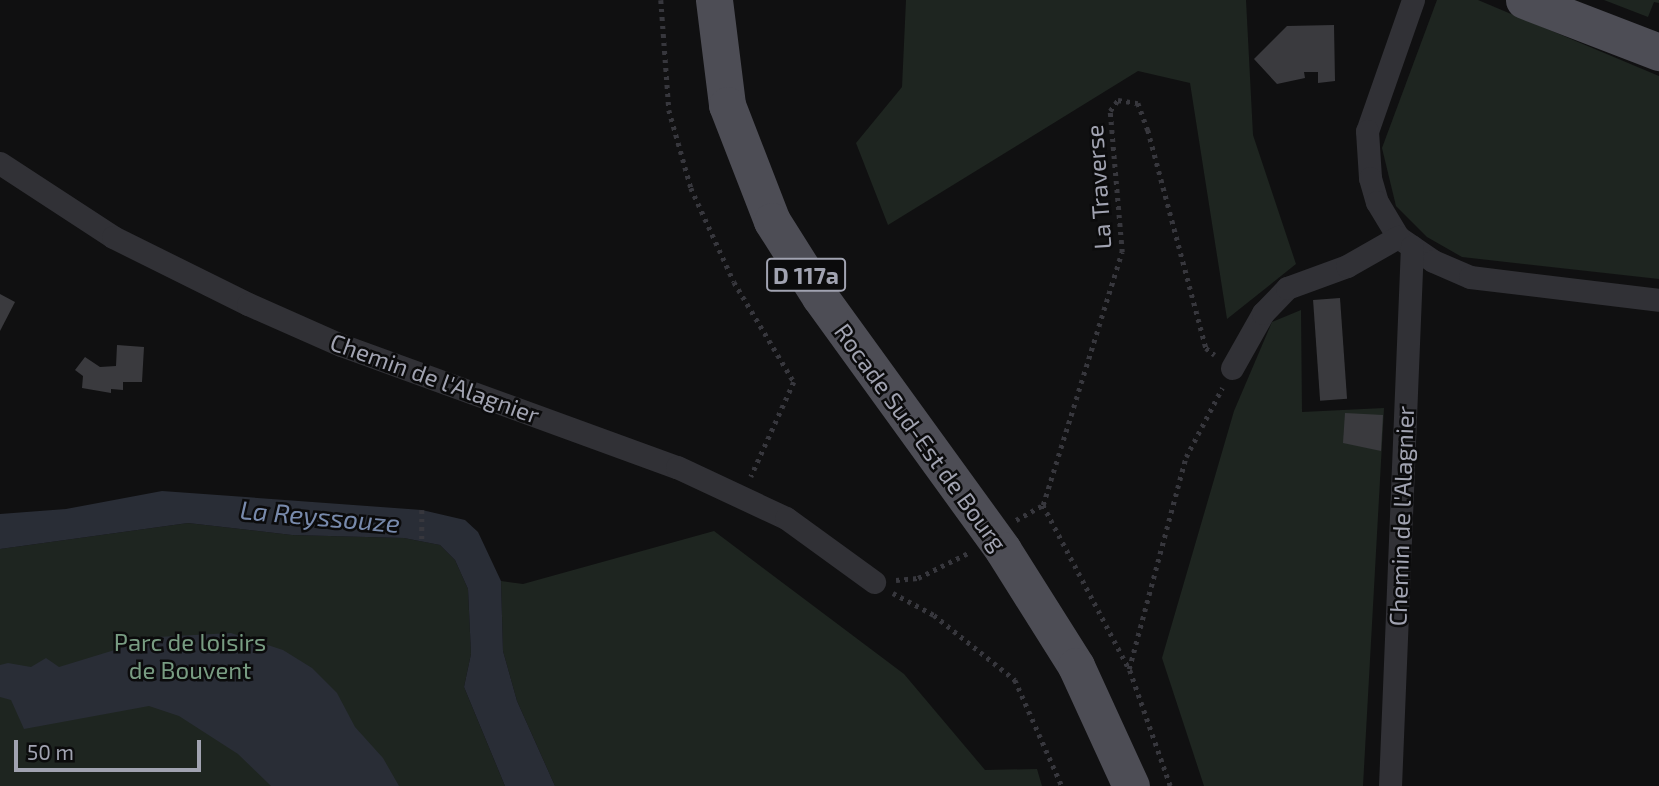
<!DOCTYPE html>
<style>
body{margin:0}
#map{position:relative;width:1659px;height:786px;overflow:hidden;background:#101011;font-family:"Exo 2",sans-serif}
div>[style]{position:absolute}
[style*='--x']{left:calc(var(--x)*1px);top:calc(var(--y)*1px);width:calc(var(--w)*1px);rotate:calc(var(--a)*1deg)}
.green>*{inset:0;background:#1e2520}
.water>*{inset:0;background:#292d36}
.building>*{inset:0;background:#3a3a3e;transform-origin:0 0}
.path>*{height:4.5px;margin-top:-2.25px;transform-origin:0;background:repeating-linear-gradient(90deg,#37373d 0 3.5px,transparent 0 8.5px)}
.street>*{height:23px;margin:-11.5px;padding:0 11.5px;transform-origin:11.5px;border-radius:11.5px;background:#313136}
.primary>*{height:37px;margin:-18.5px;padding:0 18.5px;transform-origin:18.5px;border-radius:18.5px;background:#4d4d55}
span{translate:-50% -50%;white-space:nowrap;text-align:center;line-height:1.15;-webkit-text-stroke:5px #0b0b0c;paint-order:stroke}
.shield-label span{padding:2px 5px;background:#0b0b0c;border:2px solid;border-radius:5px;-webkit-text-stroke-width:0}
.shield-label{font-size:23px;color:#a1a3b1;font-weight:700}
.street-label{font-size:24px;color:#a1a3b1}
.park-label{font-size:24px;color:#789c82}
.water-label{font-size:26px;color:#788aac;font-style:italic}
.scale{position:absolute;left:14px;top:740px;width:187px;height:32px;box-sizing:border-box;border:4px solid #a1a3b1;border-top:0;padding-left:9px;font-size:21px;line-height:24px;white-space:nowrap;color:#a1a3b1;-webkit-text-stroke:5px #0b0b0c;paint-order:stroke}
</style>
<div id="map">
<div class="green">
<div style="clip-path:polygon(906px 0,1246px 0,1253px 135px,1296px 264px,1227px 319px,1190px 83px,1138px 71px,888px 225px,856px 143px,902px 87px)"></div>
<div style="clip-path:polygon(1437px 0,1478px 0,1659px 76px,1659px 279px,1462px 257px,1427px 237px,1396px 206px,1382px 148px)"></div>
<div style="clip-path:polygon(1604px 0,1659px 0,1659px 3px,1654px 2px,1648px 17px)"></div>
<div style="clip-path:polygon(1301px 310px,1302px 412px,1384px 408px,1363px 786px,1204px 786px,1162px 658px,1234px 411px,1272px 322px)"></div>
<div style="clip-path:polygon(188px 523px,292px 535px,404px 538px,440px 545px,455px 560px,468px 589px,471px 654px,464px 687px,505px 786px,0 786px,0 549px)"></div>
<div style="clip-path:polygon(714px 531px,904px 674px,985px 770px,1037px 769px,1042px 786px,555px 786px,517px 701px,503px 651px,501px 581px,523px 584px)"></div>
</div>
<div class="water">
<div style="clip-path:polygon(162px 491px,422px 510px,465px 520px,478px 532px,501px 581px,503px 651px,517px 701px,555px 786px,505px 786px,464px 687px,471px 654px,468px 589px,455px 560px,440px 545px,404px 538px,292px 535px,188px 523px,0 549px,0 514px,66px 509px)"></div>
<div style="clip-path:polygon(231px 633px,283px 650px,312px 668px,337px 693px,355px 727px,383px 758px,399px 786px,271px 786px,238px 754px,179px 716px,149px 706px,24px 729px,11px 700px,0 697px,0 665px,8px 663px,31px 667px,46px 658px,59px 667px,157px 637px)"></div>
</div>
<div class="building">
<div style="clip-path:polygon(1334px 25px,1335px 81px,1318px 83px,1318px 72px,1304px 72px,1305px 78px,1277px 84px,1254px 59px,1287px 26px)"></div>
<div style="clip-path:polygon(0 294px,15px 302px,0 331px)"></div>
<div style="left:1340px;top:298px;width:101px;height:27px;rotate:86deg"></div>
<div style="clip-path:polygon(117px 345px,144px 347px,142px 382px,123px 382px,123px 390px,111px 389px,111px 393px,82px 388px,83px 376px,75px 370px,85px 357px,100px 367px,116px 366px)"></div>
<div style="clip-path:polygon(1345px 413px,1383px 415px,1381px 451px,1343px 443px)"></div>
</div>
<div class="path">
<div style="--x:661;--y:0;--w:110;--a:85.8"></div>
<div style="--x:669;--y:110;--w:81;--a:74.2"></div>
<div style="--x:691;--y:188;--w:103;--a:65.4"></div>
<div style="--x:734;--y:282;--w:117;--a:59"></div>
<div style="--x:794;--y:382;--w:104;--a:114.4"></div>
<div style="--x:1043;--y:505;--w:185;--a:62.3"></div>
<div style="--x:422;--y:510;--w:31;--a:90"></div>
<div style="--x:1016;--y:520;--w:31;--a:-29"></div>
<div style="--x:1043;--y:505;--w:265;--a:-72.7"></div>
<div style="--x:1122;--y:252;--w:142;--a:-94.9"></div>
<div style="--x:1110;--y:111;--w:14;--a:-54"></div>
<div style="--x:1118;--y:100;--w:20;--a:9"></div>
<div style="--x:1138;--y:103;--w:29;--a:70"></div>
<div style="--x:1148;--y:130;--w:226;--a:75.1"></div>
<div style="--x:1206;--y:348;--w:11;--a:38"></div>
<div style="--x:896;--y:580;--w:22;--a:-5"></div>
<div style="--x:918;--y:578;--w:56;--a:-26.6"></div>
<div style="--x:893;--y:593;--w:47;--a:28.2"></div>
<div style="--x:934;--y:615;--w:104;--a:38.7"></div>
<div style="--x:1015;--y:680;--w:116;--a:66.1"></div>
<div style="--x:1170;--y:786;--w:124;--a:-109.3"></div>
<div style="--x:1129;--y:669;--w:220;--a:-75"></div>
<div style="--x:1186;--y:457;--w:78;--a:-62.4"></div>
</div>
<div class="street">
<div style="--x:1413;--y:0;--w:139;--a:109.3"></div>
<div style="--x:1367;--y:131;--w:47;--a:86.3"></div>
<div style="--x:1370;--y:178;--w:25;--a:74"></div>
<div style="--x:1377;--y:202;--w:41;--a:59"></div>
<div style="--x:1398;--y:237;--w:42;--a:34.4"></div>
<div style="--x:1433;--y:261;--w:40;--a:23.4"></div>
<div style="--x:1470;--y:277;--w:190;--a:6.9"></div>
<div style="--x:0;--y:163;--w:135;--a:33.2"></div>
<div style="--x:113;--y:237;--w:151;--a:26.4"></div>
<div style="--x:248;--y:304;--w:102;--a:23.8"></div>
<div style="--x:341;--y:345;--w:357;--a:20"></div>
<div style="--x:677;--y:467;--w:120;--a:25.1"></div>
<div style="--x:786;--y:518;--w:109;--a:36"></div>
<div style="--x:1232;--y:368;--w:63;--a:-60.6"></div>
<div style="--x:1263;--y:313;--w:35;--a:-46"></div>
<div style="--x:1287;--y:288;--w:64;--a:-20.1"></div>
<div style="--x:1347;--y:266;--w:59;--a:-29.6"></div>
<div style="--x:1390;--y:786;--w:540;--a:-87.67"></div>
</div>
<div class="primary">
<div style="--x:714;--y:0;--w:106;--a:82.9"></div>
<div style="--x:727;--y:105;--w:124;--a:68.8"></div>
<div style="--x:772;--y:221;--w:90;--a:57.7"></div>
<div style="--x:820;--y:297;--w:312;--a:54.1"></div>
<div style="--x:1003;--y:550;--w:137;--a:57.8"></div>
<div style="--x:1076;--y:666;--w:132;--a:65.4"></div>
<div style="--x:1524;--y:0;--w:145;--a:21.1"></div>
</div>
<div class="shield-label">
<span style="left:806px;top:275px">D 117a</span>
</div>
<div class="street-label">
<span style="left:1098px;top:187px;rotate:-94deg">La Traverse</span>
<span style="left:435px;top:378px;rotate:20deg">Chemin de l'Alagnier</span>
<span style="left:921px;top:437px;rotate:54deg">Rocade Sud-Est de Bourg</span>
<span style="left:1401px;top:516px;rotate:-88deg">Chemin de l'Alagnier</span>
</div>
<div class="park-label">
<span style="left:190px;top:656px">Parc de loisirs<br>de Bouvent</span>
</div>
<div class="water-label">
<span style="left:320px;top:516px;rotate:5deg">La Reyssouze</span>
</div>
<div class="scale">50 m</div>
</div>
